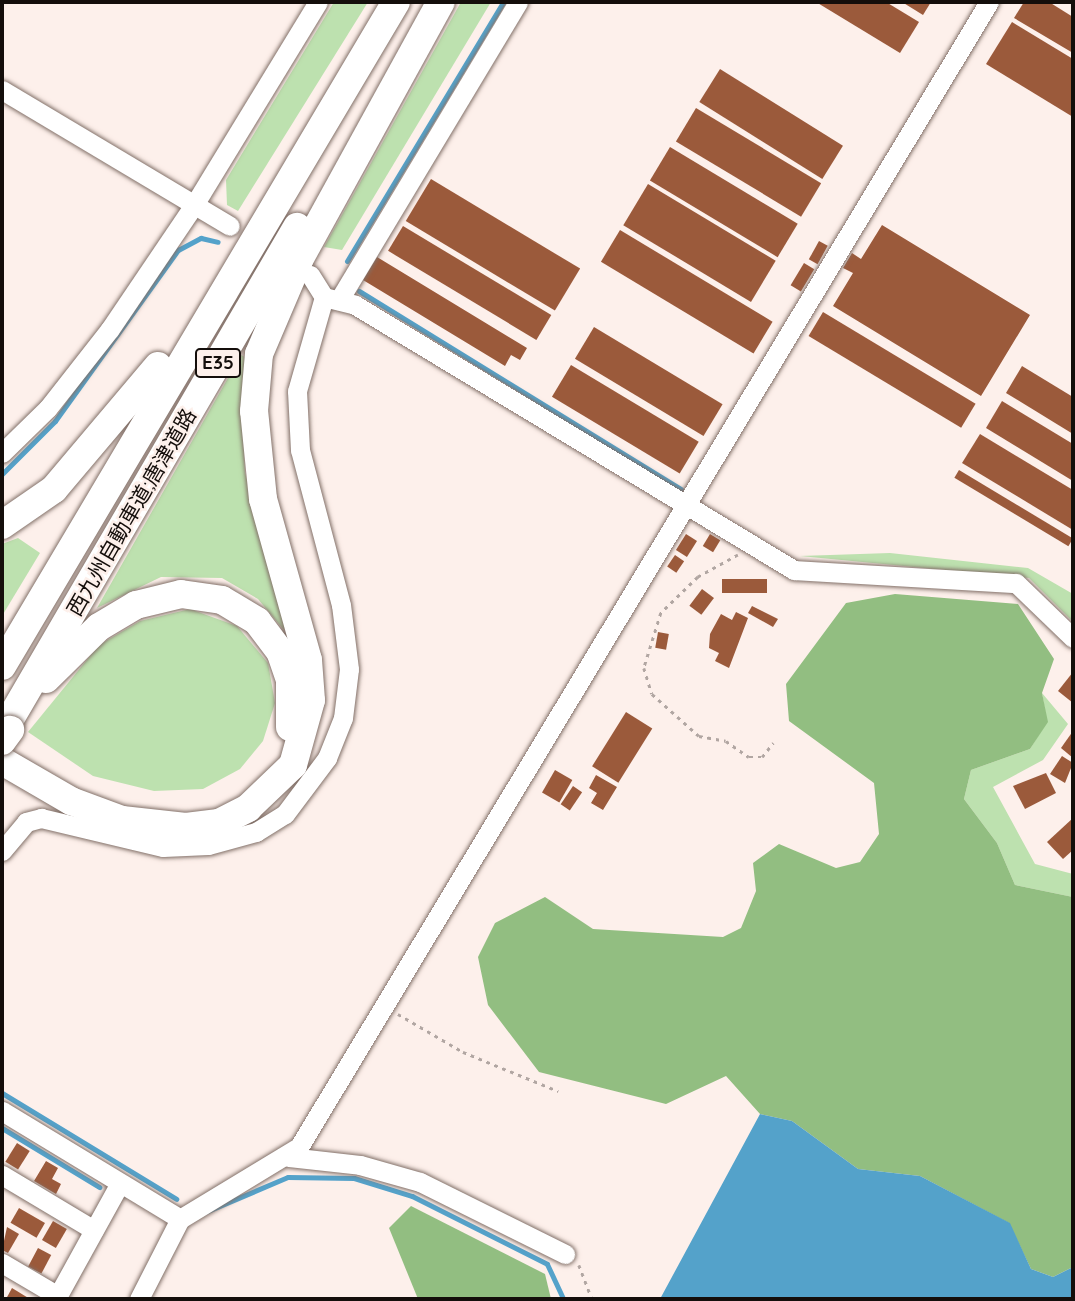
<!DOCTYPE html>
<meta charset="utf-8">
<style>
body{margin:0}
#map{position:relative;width:1075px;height:1301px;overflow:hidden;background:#fdf0eb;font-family:Quicksand,"Noto Sans JP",sans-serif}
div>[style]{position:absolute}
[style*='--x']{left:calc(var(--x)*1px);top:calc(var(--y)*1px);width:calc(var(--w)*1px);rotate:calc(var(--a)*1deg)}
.green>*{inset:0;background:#bde1af}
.forest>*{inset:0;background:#92be81}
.water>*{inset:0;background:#54a2ca}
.stream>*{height:5px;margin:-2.5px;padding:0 2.5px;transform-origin:2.5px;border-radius:2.5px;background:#54a2ca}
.building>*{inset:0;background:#9b5a3b;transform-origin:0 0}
.path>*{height:2.5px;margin-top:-1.25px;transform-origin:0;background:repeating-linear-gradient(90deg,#b1a6a2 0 3.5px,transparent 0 8.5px)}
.roads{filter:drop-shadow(0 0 2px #827068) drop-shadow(0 0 2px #827068)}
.minor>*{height:19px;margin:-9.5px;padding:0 9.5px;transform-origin:9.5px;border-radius:9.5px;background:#fff}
.highway>*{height:28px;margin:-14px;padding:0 14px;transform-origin:14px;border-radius:14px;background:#fff}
.bridges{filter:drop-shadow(0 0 2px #827068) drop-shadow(0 0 2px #827068)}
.highway-bridge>*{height:28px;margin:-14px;padding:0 14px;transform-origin:14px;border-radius:14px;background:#fff}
span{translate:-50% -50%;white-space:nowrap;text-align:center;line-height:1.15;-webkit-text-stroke:5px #fdf0eb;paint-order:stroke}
.shield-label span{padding:2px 5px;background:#fdf0eb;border:2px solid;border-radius:5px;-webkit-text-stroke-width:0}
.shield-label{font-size:19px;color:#140e0b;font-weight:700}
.street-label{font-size:21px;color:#140e0b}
.frame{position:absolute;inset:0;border:4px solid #140e0b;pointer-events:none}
</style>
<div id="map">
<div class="green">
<div style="clip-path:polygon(334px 2px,368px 2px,238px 211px,227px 205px,226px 180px)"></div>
<div style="clip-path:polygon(461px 2px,491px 2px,342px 250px,324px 247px)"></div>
<div style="clip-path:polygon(241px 355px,249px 359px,242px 411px,245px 473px,292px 628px,283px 629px,258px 599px,222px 578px,161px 577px,97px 608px)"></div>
<div style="clip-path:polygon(18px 538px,40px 553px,2px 616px,2px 544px)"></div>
<div style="clip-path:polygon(890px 553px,1028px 568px,1073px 594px,1073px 622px,1029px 578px,800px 556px)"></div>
<div style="clip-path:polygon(190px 609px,237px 626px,268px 663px,275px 703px,263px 741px,240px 769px,203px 789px,154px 791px,93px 776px,28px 732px,99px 645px,140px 621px)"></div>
<div style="clip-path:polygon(1042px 693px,1068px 724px,1043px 760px,993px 787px,1035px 864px,1073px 874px,1073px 897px,1015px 885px,997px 843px,964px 799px,971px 770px,1030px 749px,1047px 722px)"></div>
</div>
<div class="forest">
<div style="clip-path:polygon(895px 594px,1018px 604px,1054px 659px,1042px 693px,1048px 722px,1030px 749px,971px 770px,964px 799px,997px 843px,1015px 885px,1073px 897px,1073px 1267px,1053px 1277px,1031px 1269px,1009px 1223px,920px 1176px,858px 1169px,792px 1121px,760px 1114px,726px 1076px,666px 1104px,539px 1072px,488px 1005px,478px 957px,495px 923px,545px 897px,593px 929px,723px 937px,741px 928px,756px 891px,753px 863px,779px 844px,836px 868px,860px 862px,879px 834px,874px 783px,789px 721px,786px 684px,846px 603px)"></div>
<div style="clip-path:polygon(411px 1206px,545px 1274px,551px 1299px,418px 1299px,389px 1228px)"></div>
</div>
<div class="water">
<div style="clip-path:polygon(760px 1114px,792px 1121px,858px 1169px,920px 1176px,1010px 1223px,1031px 1269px,1053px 1277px,1073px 1267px,1073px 1299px,660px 1299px)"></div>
</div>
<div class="stream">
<div style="--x:347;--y:261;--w:302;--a:-58.9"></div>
<div style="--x:359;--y:291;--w:378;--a:31.6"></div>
<div style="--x:2;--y:474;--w:75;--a:-45"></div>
<div style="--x:55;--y:421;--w:211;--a:-54.3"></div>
<div style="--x:178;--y:250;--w:26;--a:-28"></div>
<div style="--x:201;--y:238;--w:17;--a:13"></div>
<div style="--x:2;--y:1093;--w:204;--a:31.3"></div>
<div style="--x:2;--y:1128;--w:114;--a:31.3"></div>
<div style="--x:203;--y:1213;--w:92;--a:-23"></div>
<div style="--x:288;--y:1177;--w:66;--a:0.9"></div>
<div style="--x:354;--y:1178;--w:61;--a:17.2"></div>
<div style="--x:412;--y:1196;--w:151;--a:26.7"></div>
<div style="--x:547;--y:1264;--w:38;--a:65"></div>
</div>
<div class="building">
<div style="clip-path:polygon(816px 2px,886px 2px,919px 22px,900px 53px)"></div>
<div style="clip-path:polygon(902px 2px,931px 2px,923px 15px)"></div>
<div style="clip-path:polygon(1024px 2px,1049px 2px,1073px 17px,1073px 53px,1014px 18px)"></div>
<div style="clip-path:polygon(1012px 22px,1073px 59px,1073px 117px,986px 64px)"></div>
<div style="left:720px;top:69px;width:145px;height:39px;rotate:32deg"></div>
<div style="left:696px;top:108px;width:146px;height:39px;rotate:31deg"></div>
<div style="left:670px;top:147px;width:149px;height:39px;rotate:31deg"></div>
<div style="left:431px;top:179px;width:174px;height:49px;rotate:31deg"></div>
<div style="left:648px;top:184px;width:149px;height:48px;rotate:31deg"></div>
<div style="clip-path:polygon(882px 225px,1030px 315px,981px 396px,833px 306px,853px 273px,843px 268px,852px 253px,861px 259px)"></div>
<div style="left:403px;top:226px;width:173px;height:29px;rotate:31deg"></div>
<div style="left:620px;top:230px;width:178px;height:37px;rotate:31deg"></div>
<div style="left:819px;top:241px;width:10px;height:21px;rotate:29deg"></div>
<div style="clip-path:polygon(377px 257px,527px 348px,520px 360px,511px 355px,505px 366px,363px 280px)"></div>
<div style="left:804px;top:263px;width:12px;height:26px;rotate:31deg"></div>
<div style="left:823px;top:312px;width:178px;height:28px;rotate:31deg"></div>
<div style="left:594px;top:327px;width:150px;height:37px;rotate:31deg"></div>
<div style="left:571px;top:365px;width:149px;height:37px;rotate:31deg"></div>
<div style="clip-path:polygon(1022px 366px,1073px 397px,1073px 434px,1006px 393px)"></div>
<div style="clip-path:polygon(1002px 401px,1073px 444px,1073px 481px,986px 428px)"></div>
<div style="clip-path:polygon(980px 434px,1073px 490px,1073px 530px,962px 463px)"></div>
<div style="left:959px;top:470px;width:133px;height:9px;rotate:31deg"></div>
<div style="left:686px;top:534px;width:13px;height:19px;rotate:32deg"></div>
<div style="left:710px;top:534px;width:12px;height:14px;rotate:31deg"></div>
<div style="left:675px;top:555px;width:11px;height:14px;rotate:34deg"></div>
<div style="left:722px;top:579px;width:45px;height:14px"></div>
<div style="left:702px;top:589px;width:15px;height:21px;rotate:37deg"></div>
<div style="clip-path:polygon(752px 606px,778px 619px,773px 627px,748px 613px)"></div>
<div style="clip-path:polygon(736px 612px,748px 618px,729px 668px,715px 661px,719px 653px,709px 648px,710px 634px,721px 614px,732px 620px)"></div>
<div style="left:658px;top:632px;width:11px;height:16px;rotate:10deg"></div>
<div style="clip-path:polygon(1073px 672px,1073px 703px,1058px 691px)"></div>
<div style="left:626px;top:712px;width:31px;height:64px;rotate:32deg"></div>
<div style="clip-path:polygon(1073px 731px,1073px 758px,1061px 748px)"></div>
<div style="clip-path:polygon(1062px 756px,1073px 763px,1065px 783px,1050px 774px)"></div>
<div style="left:555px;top:770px;width:20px;height:26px;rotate:30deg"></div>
<div style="clip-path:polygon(1046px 773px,1056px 793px,1025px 809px,1013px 786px)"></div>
<div style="clip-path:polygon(596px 775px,617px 787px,603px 810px,591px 803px,597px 793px,589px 788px)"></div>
<div style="left:573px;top:786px;width:11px;height:22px;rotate:34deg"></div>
<div style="clip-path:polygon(1073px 818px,1073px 850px,1063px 859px,1047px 842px)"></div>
<div style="left:17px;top:1143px;width:15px;height:22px;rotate:32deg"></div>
<div style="clip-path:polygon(46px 1161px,58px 1168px,52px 1179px,61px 1184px,56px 1194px,34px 1181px)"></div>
<div style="left:19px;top:1208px;width:30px;height:17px;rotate:30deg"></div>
<div style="left:53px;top:1221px;width:16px;height:22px;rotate:30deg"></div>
<div style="clip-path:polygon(7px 1227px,19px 1234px,8px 1253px,2px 1250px)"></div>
<div style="left:38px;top:1248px;width:15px;height:21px;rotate:28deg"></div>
<div style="clip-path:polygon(12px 1288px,30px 1299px,6px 1299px)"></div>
</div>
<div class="path">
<div style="--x:738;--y:555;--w:46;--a:151.2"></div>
<div style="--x:698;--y:577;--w:52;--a:135.8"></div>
<div style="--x:661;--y:613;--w:58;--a:107.2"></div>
<div style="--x:644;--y:668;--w:27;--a:73"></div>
<div style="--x:652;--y:694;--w:63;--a:41.8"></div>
<div style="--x:699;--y:736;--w:27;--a:10"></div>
<div style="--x:726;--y:741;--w:28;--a:35"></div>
<div style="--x:749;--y:757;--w:13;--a:0"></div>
<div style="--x:762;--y:757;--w:18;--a:-52"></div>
<div style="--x:398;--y:1014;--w:75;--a:30.3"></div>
<div style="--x:463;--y:1052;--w:103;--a:22.3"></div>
<div style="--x:579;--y:1265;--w:36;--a:69"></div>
</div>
<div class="roads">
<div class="minor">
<div style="--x:2;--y:90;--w:265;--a:30.8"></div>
<div style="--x:324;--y:297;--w:32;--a:14"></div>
<div style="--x:355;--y:305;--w:513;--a:31.12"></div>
<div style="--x:794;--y:570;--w:222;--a:3.4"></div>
<div style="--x:1016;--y:583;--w:79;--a:44"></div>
<div style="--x:339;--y:300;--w:348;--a:-59"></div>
<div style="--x:2;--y:453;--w:64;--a:-44.4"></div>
<div style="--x:48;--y:408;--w:100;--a:-51.9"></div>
<div style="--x:110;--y:329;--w:150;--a:-55.9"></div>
<div style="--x:194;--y:205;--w:238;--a:-58.6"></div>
<div style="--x:2;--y:851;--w:38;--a:-50"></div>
<div style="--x:26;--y:822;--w:16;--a:-15"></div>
<div style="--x:41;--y:818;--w:125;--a:13.4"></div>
<div style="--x:163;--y:847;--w:45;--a:-2.5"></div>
<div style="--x:208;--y:845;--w:50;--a:-15.2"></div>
<div style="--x:256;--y:832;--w:34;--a:-32"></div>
<div style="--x:285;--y:814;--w:70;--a:-53.1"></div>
<div style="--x:327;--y:758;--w:43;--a:-68.2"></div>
<div style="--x:343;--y:718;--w:49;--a:-83"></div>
<div style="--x:349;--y:669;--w:64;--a:-97.1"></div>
<div style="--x:341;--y:605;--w:160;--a:-104.8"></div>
<div style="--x:300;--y:450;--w:59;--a:-92.9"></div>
<div style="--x:297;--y:391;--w:98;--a:-74"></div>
<div style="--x:324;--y:297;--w:26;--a:-122"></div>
<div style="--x:2;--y:1111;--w:208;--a:31.2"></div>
<div style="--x:289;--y:1157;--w:71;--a:6.4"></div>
<div style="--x:360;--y:1165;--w:62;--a:15.8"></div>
<div style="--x:420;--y:1182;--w:162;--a:26.4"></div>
<div style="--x:2;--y:1175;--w:107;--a:30.9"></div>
<div style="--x:2;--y:1263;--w:65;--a:30.5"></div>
<div style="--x:56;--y:1299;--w:132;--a:-61.1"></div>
<div style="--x:139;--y:1299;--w:90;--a:-62.9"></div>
<div style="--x:180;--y:1219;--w:139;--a:-31.2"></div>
<div style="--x:299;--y:1147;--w:1337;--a:-58.93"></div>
</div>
<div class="highway">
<div style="--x:2;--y:525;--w:63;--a:-34.7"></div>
<div style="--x:54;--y:489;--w:161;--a:-49.8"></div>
<div style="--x:2;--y:666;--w:772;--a:-59.32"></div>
<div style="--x:46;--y:679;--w:74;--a:-44.5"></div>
<div style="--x:99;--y:627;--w:43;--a:-30.7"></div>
<div style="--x:136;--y:605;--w:46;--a:-13.7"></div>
<div style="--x:181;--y:594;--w:41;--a:8.3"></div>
<div style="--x:222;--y:600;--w:41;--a:31"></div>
<div style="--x:257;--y:621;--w:38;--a:53"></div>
<div style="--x:280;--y:651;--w:31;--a:71"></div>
<div style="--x:290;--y:680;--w:47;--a:90"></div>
<div style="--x:2;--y:733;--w:586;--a:-59.76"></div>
<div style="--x:2;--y:761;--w:80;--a:30.1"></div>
<div style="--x:71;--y:801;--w:54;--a:20.4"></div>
<div style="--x:122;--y:820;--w:64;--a:6.2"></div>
<div style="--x:186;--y:827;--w:33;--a:-7"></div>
<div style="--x:219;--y:823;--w:33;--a:-27"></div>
<div style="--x:248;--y:808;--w:62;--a:-43.7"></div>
<div style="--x:293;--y:765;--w:67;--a:-74.5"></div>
<div style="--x:311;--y:700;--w:40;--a:-94.3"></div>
<div style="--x:308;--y:660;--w:167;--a:-105.6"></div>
<div style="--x:263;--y:499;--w:88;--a:-95.8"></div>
<div style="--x:254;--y:411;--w:57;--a:-85"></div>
<div style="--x:259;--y:354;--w:102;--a:-66.9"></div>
<div style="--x:299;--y:260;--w:294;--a:-61.2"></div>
</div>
</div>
<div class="bridges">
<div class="highway-bridge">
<div style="--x:2;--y:741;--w:14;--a:-54"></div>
</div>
</div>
<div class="shield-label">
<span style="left:218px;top:363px">E35</span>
</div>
<div class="street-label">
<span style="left:131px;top:512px;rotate:-60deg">西九州自動車道;唐津道路</span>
</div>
<div class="frame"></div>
</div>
